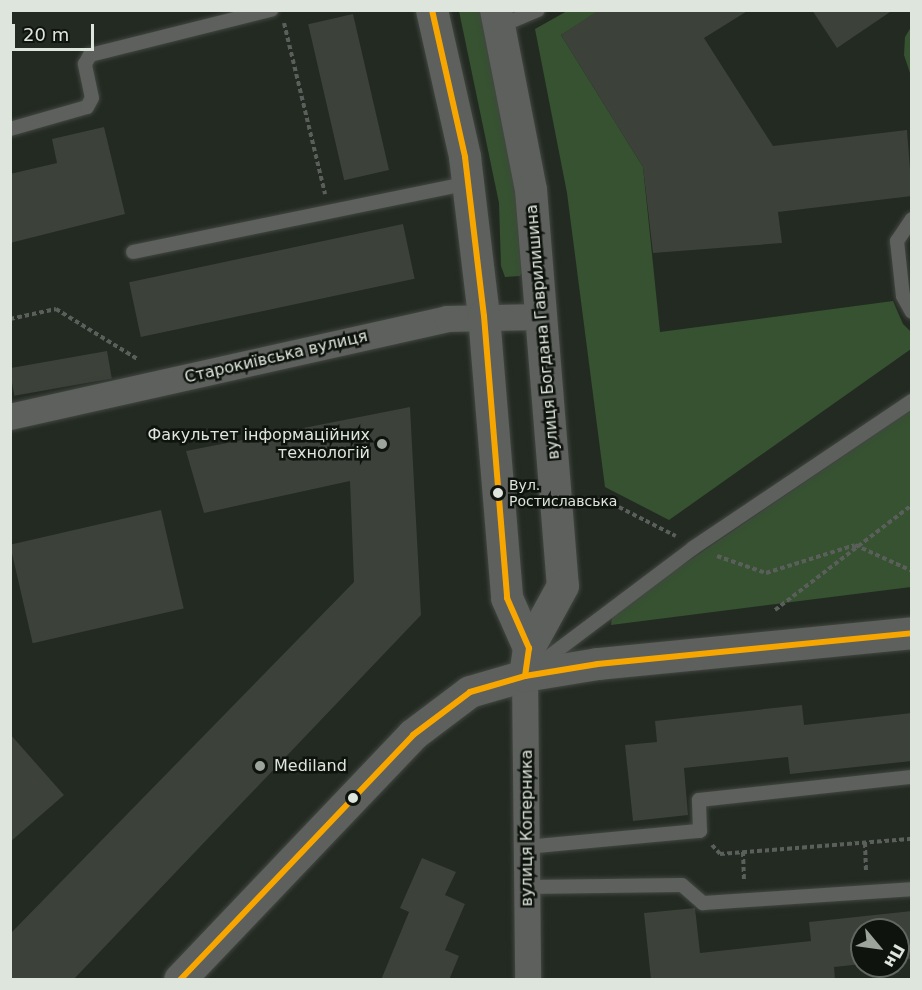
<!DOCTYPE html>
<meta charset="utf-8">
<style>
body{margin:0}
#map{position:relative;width:922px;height:990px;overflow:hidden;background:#232a22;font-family:"DejaVu Sans",sans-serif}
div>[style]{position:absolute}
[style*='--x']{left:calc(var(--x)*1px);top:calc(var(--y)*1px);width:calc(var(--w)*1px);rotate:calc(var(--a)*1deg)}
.green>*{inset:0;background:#365231}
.building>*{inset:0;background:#3c413a;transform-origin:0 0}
.path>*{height:4px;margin-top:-2px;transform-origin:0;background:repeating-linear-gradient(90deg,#5b5f5b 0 4.5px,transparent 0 7.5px)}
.roads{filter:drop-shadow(0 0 2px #424741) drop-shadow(0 0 2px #424741)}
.service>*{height:14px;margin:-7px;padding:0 7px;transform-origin:7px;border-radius:7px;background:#5d605c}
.minor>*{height:26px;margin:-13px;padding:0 13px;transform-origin:13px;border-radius:13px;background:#5d605c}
.tertiary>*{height:32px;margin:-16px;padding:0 16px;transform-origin:16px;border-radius:16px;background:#5d605c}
.bus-1>*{height:6px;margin:-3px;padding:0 3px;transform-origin:3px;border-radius:3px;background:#f7a600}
.dots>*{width:16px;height:16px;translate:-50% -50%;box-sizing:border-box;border:3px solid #0e130d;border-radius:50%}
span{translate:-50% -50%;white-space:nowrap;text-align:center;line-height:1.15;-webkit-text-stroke:5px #0e130d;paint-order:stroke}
.bus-label{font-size:14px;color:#dee5dc}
.left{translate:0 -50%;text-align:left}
.street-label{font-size:16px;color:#dee5dc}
.poi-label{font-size:16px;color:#dee5dc}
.right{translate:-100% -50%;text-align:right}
.frame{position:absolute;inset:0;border:12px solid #dee5dc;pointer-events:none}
.north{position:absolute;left:850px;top:918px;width:60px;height:60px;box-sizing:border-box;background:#0e130d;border:2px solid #616760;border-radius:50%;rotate:119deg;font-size:16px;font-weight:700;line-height:24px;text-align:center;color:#dee5dc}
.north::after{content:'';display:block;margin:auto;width:21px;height:27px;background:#9da49b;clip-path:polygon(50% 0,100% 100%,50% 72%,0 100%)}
.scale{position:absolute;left:12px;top:24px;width:82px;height:27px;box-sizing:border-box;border:3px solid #dee5dc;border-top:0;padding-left:8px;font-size:18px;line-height:21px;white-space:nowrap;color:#dee5dc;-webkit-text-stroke:4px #0e130d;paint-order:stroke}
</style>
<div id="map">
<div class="green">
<div style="clip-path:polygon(459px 11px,487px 11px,529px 255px,520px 276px,505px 277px,501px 266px,499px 203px)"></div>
<div style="clip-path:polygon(567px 11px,599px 11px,561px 35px,643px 167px,660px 332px,893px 301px,903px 324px,911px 332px,911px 349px,669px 520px,605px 487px,567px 193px,535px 29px)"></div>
<div style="clip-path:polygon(911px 27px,911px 76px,904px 55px,905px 37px)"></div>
<div style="clip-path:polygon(911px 410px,911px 587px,611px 625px,613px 612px)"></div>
</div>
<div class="building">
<div style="clip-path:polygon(599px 10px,749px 10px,704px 38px,773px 146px,907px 130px,912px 196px,778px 212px,782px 243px,653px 253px,643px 167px,561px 35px)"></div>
<div style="clip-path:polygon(812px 10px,893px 10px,837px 48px)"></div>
<div style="left:353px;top:14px;width:160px;height:46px;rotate:77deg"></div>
<div style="clip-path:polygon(104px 127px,125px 214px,10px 243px,10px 174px,57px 163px,52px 139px)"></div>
<div style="left:403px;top:224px;width:56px;height:280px;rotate:78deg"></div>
<div style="left:107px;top:351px;width:28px;height:99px;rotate:80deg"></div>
<div style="clip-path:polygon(410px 407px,421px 615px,73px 980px,10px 980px,10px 934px,354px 582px,350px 481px,204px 513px,186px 451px)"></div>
<div style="left:161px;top:510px;width:101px;height:155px;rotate:77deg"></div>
<div style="clip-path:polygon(802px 705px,804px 725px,912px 713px,912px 761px,790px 774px,788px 757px,684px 768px,688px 815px,633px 821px,625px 745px,657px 742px,655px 721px)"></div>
<div style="clip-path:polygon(10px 734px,64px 795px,10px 842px)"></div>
<div style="clip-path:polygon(422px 858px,456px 872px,445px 895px,465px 904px,445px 950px,459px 956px,449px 980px,381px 980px,409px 912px,400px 908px)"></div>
<div style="clip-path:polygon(695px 908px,700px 953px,811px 941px,809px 922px,912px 911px,912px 959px,898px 960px,898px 930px,862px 930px,862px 964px,834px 967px,835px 980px,651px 980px,644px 913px)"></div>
</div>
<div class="path">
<div style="--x:284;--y:23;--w:176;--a:76.5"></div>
<div style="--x:10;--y:319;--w:47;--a:-12.3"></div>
<div style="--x:56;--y:309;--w:97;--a:31.6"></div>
<div style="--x:599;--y:497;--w:86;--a:26.9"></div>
<div style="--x:717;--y:556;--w:52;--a:19.1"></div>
<div style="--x:766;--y:573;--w:93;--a:-17.5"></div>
<div style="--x:855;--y:545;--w:63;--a:24.5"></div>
<div style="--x:775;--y:610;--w:173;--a:-37.5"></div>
<div style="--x:865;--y:843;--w:30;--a:88"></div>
<div style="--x:712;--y:845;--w:12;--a:48"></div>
<div style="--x:720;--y:854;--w:193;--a:-4.5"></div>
<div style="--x:743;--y:852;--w:30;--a:88"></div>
</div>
<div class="roads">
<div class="service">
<div style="--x:500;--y:26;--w:41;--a:-22.8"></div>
<div style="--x:10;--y:129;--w:80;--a:-15.9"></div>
<div style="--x:87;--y:107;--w:10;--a:-61"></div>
<div style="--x:92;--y:98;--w:35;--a:-102"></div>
<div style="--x:85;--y:64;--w:10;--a:-61"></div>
<div style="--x:90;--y:55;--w:187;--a:-14"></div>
<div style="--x:912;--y:219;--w:27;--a:124"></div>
<div style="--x:897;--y:241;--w:55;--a:83.8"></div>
<div style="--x:903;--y:296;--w:18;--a:61"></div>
<div style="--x:133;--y:252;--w:342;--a:-11.6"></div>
<div style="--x:534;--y:668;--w:199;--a:-37"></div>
<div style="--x:693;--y:548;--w:264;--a:-33.9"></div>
<div style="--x:526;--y:847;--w:175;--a:-5.3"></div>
<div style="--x:700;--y:831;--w:31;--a:-92"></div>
<div style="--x:699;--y:800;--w:214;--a:-6.2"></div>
<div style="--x:526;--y:887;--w:156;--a:-0.7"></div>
<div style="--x:682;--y:885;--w:28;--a:41"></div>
<div style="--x:703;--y:903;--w:209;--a:-3.8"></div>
</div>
<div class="minor">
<div style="--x:10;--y:417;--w:448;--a:-12.6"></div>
<div style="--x:447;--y:319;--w:96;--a:-1.2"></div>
<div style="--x:525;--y:676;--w:304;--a:89.4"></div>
</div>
<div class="tertiary">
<div style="--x:432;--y:10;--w:151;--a:77.3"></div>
<div style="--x:465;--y:157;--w:160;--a:83.2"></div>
<div style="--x:484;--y:316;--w:283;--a:85.3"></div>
<div style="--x:507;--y:598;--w:55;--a:66.3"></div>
<div style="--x:496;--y:10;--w:183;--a:79"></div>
<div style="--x:531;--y:190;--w:397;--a:85.4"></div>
<div style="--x:563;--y:586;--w:71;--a:118.7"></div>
<div style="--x:529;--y:648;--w:28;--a:98"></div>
<div style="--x:180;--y:980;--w:338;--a:-46.4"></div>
<div style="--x:413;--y:735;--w:71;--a:-37"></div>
<div style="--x:470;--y:692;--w:57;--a:-16.2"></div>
<div style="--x:525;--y:676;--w:74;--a:-9.3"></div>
<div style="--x:598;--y:664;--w:316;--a:-5.6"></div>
</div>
</div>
<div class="bus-1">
<div style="--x:432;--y:10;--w:151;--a:77.3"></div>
<div style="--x:465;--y:157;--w:160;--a:83.2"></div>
<div style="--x:484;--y:316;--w:283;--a:85.3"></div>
<div style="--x:507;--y:598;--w:55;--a:66.3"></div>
<div style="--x:529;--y:648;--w:28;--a:98"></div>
<div style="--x:180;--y:980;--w:338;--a:-46.4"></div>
<div style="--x:413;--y:735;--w:71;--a:-37"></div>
<div style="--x:470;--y:692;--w:57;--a:-16.2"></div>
<div style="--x:525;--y:676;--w:74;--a:-9.3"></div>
<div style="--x:598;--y:664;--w:316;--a:-5.6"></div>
</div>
<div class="dots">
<div style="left:382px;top:444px;background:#9da49b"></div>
<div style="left:498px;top:493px;background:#dee5dc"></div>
<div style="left:260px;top:766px;background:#9da49b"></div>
<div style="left:353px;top:798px;background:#dee5dc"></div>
</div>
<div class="bus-label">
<span class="left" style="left:509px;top:493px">Вул.<br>Ростиславська</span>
</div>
<div class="street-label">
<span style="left:543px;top:332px;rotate:-95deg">вулиця Богдана Гаврилишина</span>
<span style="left:276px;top:357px;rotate:-13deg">Старокиївська вулиця</span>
<span style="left:527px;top:828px;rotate:-90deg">вулиця Коперника</span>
</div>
<div class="poi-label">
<span class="right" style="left:370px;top:444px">Факультет інформаційних<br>технологій</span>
<span class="left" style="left:274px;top:766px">Mediland</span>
</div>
<div class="frame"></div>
<div class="north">Пн</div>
<div class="scale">20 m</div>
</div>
